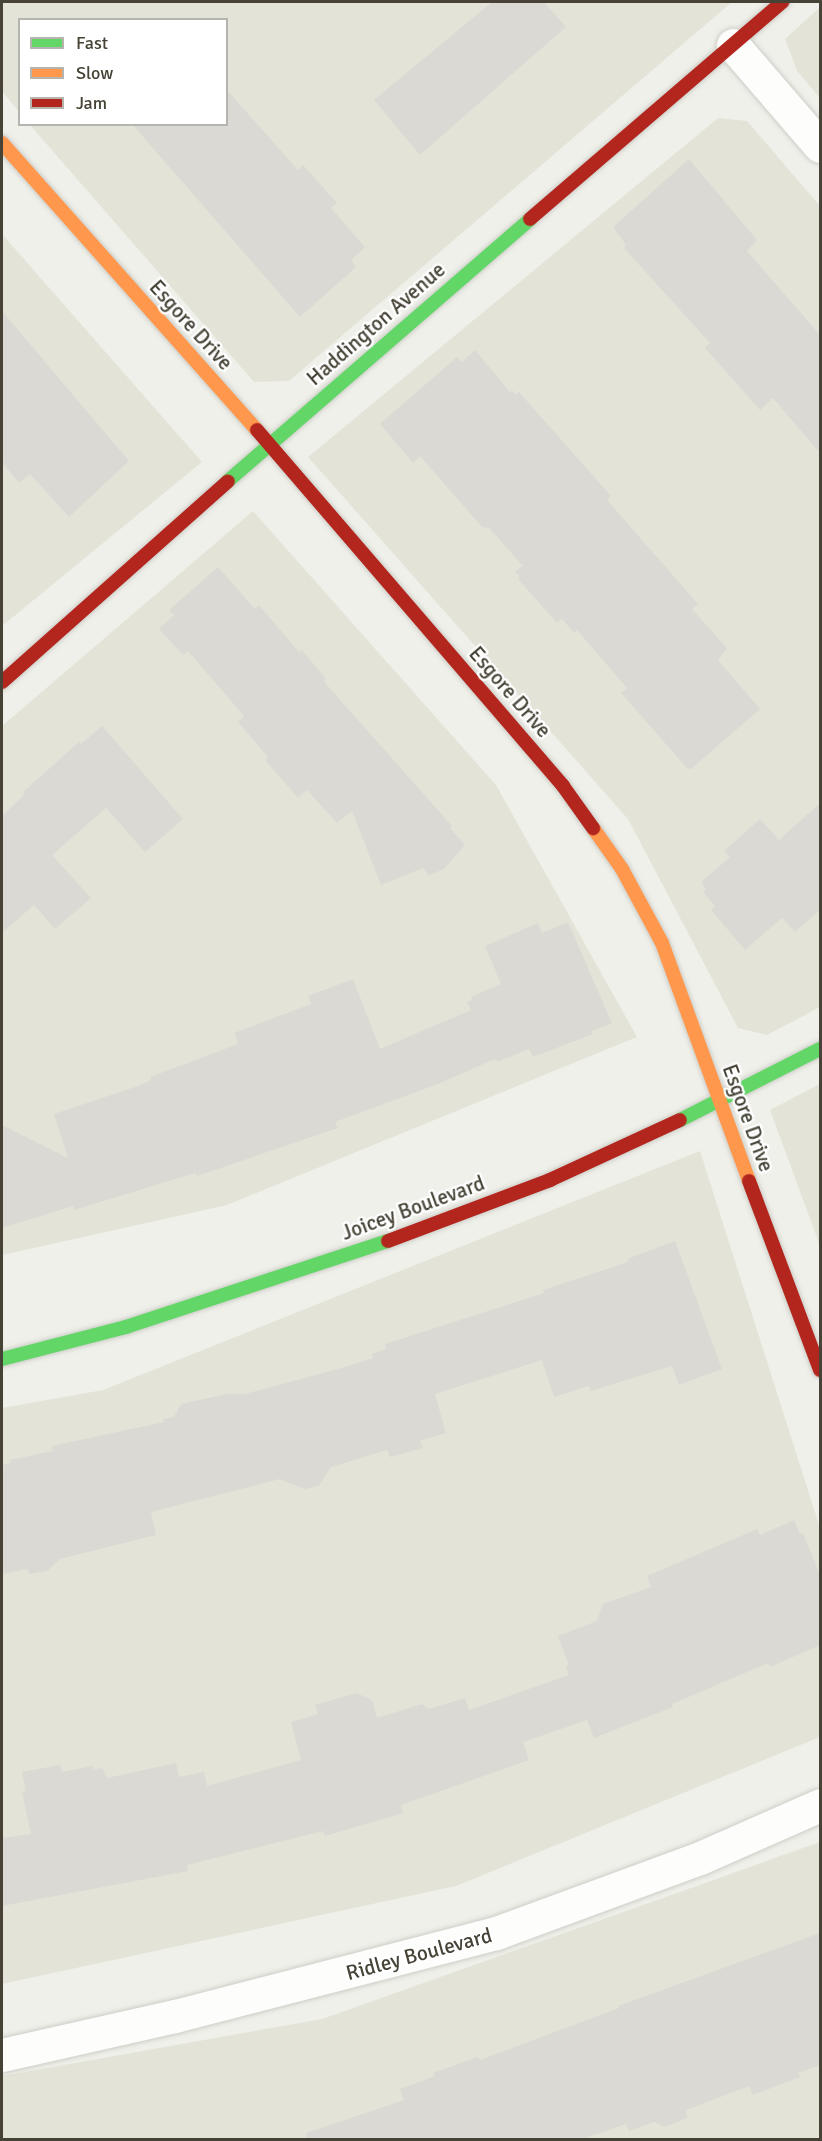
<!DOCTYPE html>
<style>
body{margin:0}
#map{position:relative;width:822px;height:2141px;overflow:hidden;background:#f0f0eb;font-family:Signika,sans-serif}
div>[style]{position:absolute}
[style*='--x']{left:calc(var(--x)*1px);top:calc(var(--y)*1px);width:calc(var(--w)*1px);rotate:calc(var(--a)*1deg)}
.residential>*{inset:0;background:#e4e3d8}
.building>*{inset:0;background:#dad9d3}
.roads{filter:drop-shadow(0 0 2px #cecec8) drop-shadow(0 0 2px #cecec8)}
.street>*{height:33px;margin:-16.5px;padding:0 16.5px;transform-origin:16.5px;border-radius:16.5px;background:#fdfdfc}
.fast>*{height:14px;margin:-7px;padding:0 7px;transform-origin:7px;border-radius:7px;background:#63d668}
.slow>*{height:14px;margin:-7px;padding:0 7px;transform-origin:7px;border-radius:7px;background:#ff974d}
.jam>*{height:14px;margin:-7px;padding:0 7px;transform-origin:7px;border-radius:7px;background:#b3261e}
span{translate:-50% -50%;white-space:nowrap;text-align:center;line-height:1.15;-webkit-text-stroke:4.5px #fff;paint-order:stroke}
.street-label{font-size:21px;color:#464336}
.frame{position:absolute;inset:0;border:3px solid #464336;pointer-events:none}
.legend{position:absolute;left:18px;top:18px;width:210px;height:108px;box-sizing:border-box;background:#fff;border:2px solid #b5b4af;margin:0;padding:8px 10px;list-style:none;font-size:18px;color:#464336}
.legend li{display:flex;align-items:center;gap:12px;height:30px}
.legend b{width:30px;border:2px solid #b5b4af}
</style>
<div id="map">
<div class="residential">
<div style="clip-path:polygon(2px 2px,732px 2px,289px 381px,254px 382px,30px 125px,226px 124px,226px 20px,20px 20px,19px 112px,2px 91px)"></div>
<div style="clip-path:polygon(820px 7px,820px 98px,797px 71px,785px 39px)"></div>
<div style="clip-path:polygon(718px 118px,747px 121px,820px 206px,820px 1007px,767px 1035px,738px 1028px,628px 819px,308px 457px)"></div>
<div style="clip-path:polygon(2px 234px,202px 462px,2px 626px)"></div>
<div style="clip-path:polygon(253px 511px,496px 785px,637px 1037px,227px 1205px,2px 1255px,2px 726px)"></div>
<div style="clip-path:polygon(820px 1084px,820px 1246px,770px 1110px)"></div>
<div style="clip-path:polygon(700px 1151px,820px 1528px,820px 1737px,456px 1886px,2px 1984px,2px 1408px,103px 1390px)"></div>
<div style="clip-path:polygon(820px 1842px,820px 2139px,2px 2139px,2px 2076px,322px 2019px)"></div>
</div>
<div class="building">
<div style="clip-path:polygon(492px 2px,544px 2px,566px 27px,420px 155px,374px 100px)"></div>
<div style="clip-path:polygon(226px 89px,298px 170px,303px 165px,337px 203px,331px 208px,365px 247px,351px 260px,356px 267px,300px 317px,132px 124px,226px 124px)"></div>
<div style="clip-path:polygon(689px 159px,757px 240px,747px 251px,820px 335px,820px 453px,773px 398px,760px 410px,705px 348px,710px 343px,624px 248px,626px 245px,613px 227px)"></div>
<div style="clip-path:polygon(2px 311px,129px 461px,69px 517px,30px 474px,19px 483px,2px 462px)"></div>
<div style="clip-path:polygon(475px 350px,510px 392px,512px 390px,516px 395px,519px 392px,611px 496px,607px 500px,698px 604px,692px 609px,727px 648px,718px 660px,760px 709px,691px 769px,687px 768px,621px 693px,627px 688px,577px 630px,574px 633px,562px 619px,557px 623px,518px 579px,520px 577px,515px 571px,523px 566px,489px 528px,482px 527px,420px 456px,413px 463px,380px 424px,457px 357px,462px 362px)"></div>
<div style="clip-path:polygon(218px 567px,255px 609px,259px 605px,299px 652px,302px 650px,326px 679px,324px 680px,327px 685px,452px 826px,450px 828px,465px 845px,444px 869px,429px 875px,423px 868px,381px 885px,352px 811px,337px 823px,307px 790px,298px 798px,265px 760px,268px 757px,238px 722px,244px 716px,188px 651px,183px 655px,159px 629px,174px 615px,169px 610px)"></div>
<div style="clip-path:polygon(102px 726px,183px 819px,145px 852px,106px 808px,52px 855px,91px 898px,55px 929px,34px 905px,2px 933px,2px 816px,25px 794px,23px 792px,79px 742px,81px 744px)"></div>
<div style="clip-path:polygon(820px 803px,820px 910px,795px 932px,782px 918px,745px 950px,711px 910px,715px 906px,703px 892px,706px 889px,701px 882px,730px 857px,724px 851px,760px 819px,779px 840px)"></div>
<div style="clip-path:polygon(568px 922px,612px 1023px,592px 1031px,593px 1034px,533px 1057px,529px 1049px,498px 1062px,495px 1059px,438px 1084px,335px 1122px,338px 1128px,197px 1176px,195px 1173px,74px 1210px,73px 1206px,2px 1228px,2px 1125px,68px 1158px,54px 1114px,138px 1086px,151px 1080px,150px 1077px,238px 1044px,234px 1033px,311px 1004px,308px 996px,353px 979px,380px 1049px,471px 1010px,467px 1002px,472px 1000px,471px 997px,501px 984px,485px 946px,538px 923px,542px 933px)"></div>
<div style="clip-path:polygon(675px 1241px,722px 1369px,679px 1385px,672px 1366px,591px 1391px,589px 1386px,554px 1397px,542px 1360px,435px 1394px,446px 1433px,420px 1441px,423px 1448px,390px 1457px,387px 1450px,331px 1467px,319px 1486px,304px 1489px,280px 1479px,151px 1512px,156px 1535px,60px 1559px,47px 1571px,30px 1574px,27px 1569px,2px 1574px,2px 1465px,11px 1463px,10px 1460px,53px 1451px,52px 1446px,164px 1422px,163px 1419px,174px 1417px,181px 1404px,227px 1394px,245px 1394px,338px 1369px,373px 1358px,372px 1354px,386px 1349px,385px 1344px,544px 1293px,543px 1290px,628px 1262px,627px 1259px)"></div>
<div style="clip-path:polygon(794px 1520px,800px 1534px,803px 1533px,820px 1575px,820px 1645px,770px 1667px,768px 1663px,672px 1704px,673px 1707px,594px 1738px,587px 1720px,523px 1742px,529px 1760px,401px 1805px,403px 1813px,325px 1836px,323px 1831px,187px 1865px,188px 1871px,2px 1906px,2px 1838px,31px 1834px,22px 1792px,26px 1791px,22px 1772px,60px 1765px,62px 1772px,93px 1766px,93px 1770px,102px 1768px,107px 1778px,176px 1763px,179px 1777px,204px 1772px,207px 1786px,301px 1760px,291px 1722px,318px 1714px,315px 1705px,356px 1693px,372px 1700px,377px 1718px,422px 1704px,429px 1709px,465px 1698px,469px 1710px,569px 1675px,566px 1667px,569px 1666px,558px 1636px,597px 1621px,603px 1604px,651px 1587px,647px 1576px,757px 1529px,760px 1535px)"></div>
<div style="clip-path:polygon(820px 1933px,820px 2065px,798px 2073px,800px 2077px,753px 2095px,749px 2086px,686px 2110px,687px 2118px,665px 2127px,654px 2122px,629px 2131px,626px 2124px,583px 2139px,307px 2139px,306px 2133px,404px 2100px,400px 2089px,435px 2076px,433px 2073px,478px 2057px,480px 2060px,619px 2008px,618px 2006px)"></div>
</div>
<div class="roads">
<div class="street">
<div style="--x:733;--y:45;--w:133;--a:49.3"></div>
<div style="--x:2;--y:2055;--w:177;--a:-12.7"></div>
<div style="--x:175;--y:2016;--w:332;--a:-14.5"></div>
<div style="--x:496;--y:1933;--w:217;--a:-20.2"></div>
<div style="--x:700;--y:1858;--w:131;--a:-23.8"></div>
</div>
<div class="fast">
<div style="--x:228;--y:481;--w:400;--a:-40.9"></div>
<div style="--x:680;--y:1120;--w:157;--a:-26.9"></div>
<div style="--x:2;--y:1359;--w:128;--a:-14.5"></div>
<div style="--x:126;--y:1327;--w:276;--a:-18.2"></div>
</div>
<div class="slow">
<div style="--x:2;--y:143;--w:384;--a:48.4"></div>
<div style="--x:593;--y:828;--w:50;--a:54.7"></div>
<div style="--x:622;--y:869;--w:84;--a:61.6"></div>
<div style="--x:662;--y:943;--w:253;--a:69.9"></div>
</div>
<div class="jam">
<div style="--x:530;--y:219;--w:333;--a:-40.7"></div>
<div style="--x:257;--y:430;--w:469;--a:49.3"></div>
<div style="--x:563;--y:786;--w:52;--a:54.5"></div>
<div style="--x:2;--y:682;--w:302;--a:-41.6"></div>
<div style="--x:749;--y:1181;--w:202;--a:69.4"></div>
<div style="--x:388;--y:1241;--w:173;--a:-20.6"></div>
<div style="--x:550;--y:1180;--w:143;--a:-24.8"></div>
</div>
</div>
<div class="street-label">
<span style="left:376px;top:324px;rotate:-41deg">Haddington Avenue</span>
<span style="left:191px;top:325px;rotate:48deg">Esgore Drive</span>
<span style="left:510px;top:692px;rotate:49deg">Esgore Drive</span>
<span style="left:748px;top:1118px;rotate:70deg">Esgore Drive</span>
<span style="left:413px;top:1208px;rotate:-20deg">Joicey Boulevard</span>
<span style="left:419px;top:1954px;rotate:-15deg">Ridley Boulevard</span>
</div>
<div class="frame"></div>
<ul class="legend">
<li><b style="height:8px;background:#63d668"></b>Fast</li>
<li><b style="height:8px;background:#ff974d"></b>Slow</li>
<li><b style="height:8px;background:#b3261e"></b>Jam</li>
</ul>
</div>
